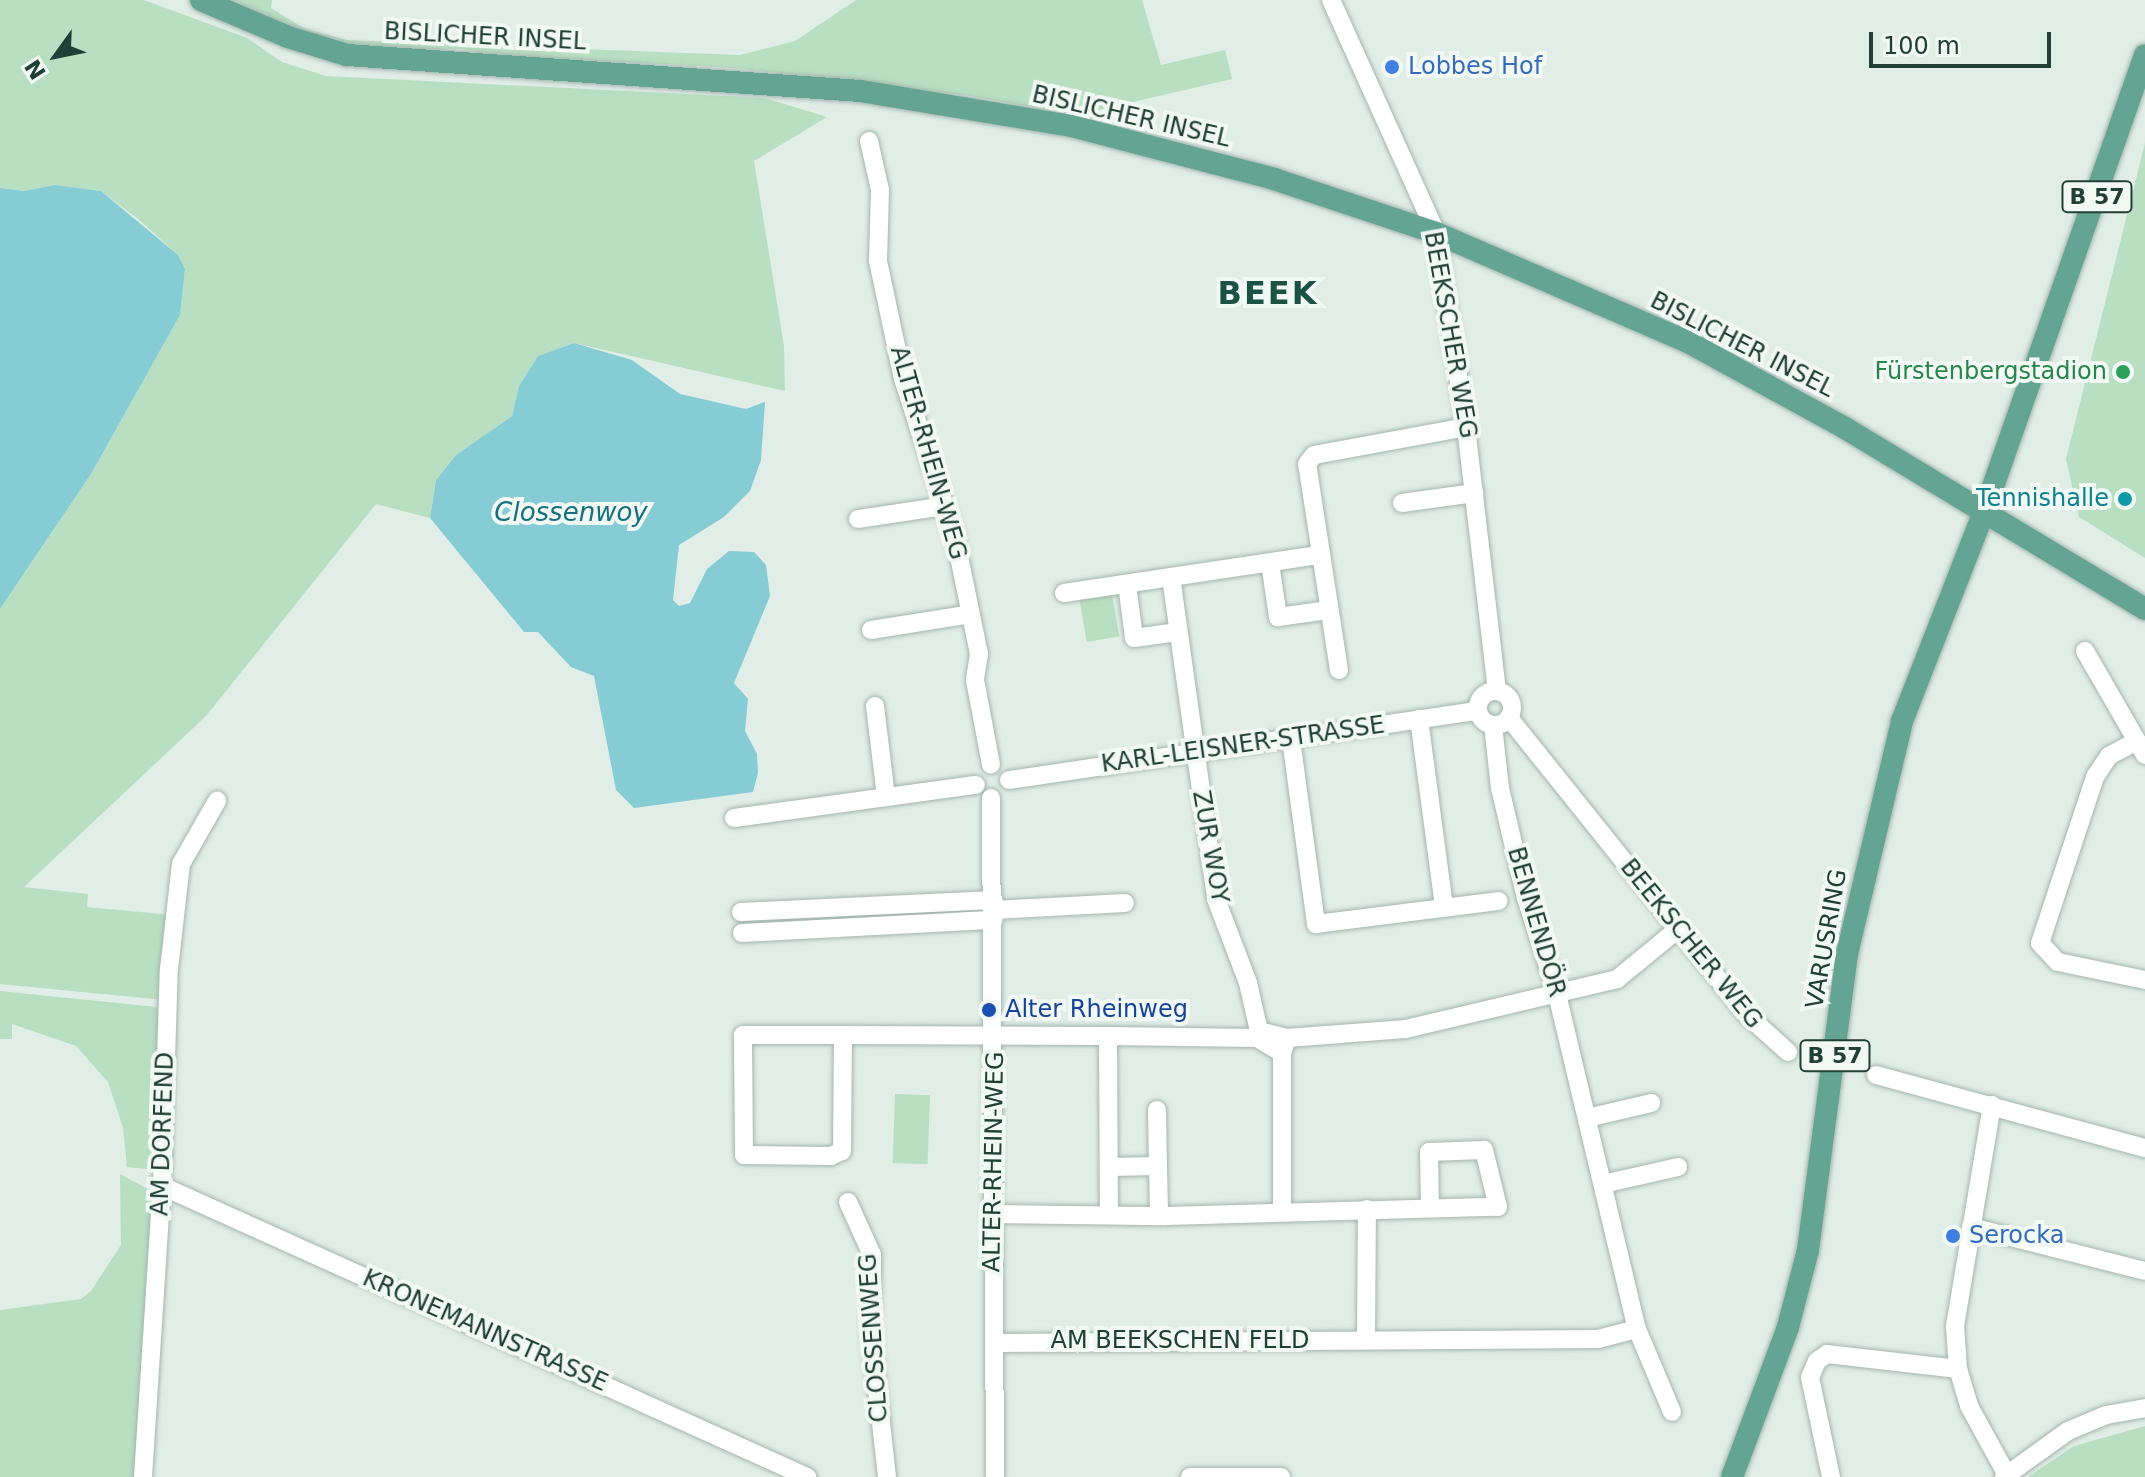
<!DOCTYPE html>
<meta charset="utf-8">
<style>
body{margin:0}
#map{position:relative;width:2145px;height:1477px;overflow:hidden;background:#e1ede7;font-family:"DejaVu Sans",sans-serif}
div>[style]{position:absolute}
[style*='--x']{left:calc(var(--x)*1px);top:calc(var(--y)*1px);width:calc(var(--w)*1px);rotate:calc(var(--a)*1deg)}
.green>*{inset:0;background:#b9dfc2;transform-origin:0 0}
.water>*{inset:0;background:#86ccd5}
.roads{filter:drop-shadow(0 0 2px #a3b5ae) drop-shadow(0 0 2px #a3b5ae)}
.minor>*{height:18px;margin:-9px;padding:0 9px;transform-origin:9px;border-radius:9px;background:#fff}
.minor>.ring{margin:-9px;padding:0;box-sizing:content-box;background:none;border:18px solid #fff;border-radius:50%}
.major>*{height:22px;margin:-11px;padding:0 11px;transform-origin:11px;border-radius:11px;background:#63a592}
.dots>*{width:22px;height:22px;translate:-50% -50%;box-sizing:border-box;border:4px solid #f2f9f5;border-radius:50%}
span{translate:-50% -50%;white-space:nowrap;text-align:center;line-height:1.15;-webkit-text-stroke:8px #f2f9f5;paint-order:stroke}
.shield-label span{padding:2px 6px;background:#f2f9f5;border:2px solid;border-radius:6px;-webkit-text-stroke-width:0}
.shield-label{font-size:22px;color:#203f36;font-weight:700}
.street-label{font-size:24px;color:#203f36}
.shop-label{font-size:24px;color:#366cbe}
.left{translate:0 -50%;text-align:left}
.leisure-label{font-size:24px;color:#27864d}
.right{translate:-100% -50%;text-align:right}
.culture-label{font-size:24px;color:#0d838f}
.transit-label{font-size:24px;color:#164399}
.water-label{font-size:26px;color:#16717f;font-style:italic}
.district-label{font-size:32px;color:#1b5243;font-weight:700;letter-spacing:2px}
.north{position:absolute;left:16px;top:16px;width:80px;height:80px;-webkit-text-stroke:6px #f2f9f5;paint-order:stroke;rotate:237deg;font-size:22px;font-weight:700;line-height:32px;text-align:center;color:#203f36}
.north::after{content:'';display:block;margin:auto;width:28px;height:36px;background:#203f36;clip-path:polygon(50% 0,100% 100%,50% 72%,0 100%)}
.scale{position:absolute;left:1869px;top:32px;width:182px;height:36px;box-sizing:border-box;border:4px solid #203f36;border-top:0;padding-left:10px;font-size:24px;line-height:28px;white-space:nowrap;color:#203f36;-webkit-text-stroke:6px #f2f9f5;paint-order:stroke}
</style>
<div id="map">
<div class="green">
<div style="clip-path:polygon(0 0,144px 0,247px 38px,282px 62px,326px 76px,765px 98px,827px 117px,754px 161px,784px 346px,785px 391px,574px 343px,538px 356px,519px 386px,512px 416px,456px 455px,436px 480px,430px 518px,376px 504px,206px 716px,24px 887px,88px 894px,87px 907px,172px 915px,164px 1000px,0 984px,0 609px,91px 474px,180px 315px,185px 269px,178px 255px,138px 219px,101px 191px,55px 185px,24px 191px,0 188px)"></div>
<div style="clip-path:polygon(233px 0,272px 0,271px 8px,305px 29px,347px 40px,740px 55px,795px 41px,856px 0,1142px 0,1161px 65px,1225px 50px,1232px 79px,1077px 115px,965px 95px,734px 68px,493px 55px,462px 49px,359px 49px,266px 21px,267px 15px)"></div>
<div style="clip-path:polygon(2145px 143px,2145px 558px,2079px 517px,2066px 459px)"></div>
<div style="left:1111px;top:589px;width:48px;height:33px;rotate:80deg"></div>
<div style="clip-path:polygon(0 991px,157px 1007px,163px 1015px,159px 1170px,127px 1167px,123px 1128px,108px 1082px,76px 1046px,12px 1024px,12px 1039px,0 1039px)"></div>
<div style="left:895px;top:1094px;width:35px;height:69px;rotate:2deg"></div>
<div style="clip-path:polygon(120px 1174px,157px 1194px,138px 1477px,0 1477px,0 1310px,81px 1299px,91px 1291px,121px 1245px)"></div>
<div style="clip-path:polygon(2145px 1426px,2145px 1477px,2028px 1477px,2074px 1446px)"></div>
</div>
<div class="water">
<div style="clip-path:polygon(55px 185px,101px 191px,178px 255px,185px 269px,180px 315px,91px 474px,0 609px,0 188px,24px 191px)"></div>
<div style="clip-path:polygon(574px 343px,632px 360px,680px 394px,746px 409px,765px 402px,761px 460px,750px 491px,724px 517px,679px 545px,673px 600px,679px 606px,690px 603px,707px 569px,729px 551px,754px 552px,766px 565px,770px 596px,734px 683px,748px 699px,745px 731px,757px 754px,758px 773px,753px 792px,634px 808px,616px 790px,594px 676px,571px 667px,538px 632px,524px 632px,430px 518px,436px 480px,456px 455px,512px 416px,519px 386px,538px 356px)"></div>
</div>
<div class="roads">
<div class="minor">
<div style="--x:1331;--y:0;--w:256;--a:65.7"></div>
<div style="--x:1436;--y:233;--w:196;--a:81.2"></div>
<div style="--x:1466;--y:427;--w:266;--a:83.3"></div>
<div style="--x:869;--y:141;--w:50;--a:77.3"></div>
<div style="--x:880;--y:190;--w:71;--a:91.6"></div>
<div style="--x:878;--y:261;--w:121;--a:78"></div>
<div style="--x:903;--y:379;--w:166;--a:71.8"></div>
<div style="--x:955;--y:537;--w:119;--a:78.4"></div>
<div style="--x:979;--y:654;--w:26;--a:99"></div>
<div style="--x:975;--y:680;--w:86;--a:79.3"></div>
<div style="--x:1402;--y:503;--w:73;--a:-7.9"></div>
<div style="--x:858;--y:519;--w:88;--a:-8.5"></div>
<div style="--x:1270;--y:563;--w:55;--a:81.6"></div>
<div style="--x:1278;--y:617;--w:50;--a:-8"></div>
<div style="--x:1171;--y:577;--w:325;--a:82"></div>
<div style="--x:1216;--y:899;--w:90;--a:69.1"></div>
<div style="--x:1248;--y:983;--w:49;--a:77.1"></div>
<div style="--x:1127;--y:584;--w:54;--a:82.6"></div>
<div style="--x:1134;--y:638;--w:44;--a:-7.8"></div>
<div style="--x:1064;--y:593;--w:257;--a:-8.5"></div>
<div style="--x:871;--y:630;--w:101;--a:-9.1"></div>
<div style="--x:2085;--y:651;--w:120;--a:60"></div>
<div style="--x:1339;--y:670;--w:208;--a:-98.8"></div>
<div style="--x:1307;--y:464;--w:11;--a:-52"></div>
<div style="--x:1314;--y:455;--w:155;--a:-10.4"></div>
<div class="ring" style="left:1478px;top:691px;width:16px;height:16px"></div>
<div style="--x:875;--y:706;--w:92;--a:83.1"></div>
<div style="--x:1509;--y:718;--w:382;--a:51.3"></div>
<div style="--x:1748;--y:1016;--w:54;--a:42"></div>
<div style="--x:1419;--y:719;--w:189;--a:82.4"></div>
<div style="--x:1493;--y:725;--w:63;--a:83.7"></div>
<div style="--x:1500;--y:788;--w:113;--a:76.7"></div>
<div style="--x:1526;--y:898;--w:101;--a:72.1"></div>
<div style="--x:1557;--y:994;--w:344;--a:76.6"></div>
<div style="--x:1637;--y:1329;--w:90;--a:67.1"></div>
<div style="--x:1291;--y:739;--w:187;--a:82.3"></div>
<div style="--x:1316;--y:924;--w:184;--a:-7.2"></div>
<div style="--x:2137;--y:741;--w:32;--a:152"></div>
<div style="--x:2109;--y:756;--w:25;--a:124"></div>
<div style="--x:2095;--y:777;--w:175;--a:108.3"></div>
<div style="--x:2040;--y:943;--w:26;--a:47"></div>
<div style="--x:2058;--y:962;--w:89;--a:11.7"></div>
<div style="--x:1009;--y:780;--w:474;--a:-8.4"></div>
<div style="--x:991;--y:798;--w:679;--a:89.66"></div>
<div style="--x:734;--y:818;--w:244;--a:-7.8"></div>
<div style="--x:994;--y:910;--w:131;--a:-3.1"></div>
<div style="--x:741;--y:912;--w:253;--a:-2.7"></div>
<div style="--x:742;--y:933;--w:252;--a:-3"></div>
<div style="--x:843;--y:1035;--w:116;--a:90.5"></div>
<div style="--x:842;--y:1151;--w:12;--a:156"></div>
<div style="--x:831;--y:1156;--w:87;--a:-179.3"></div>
<div style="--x:744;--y:1155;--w:120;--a:-90.5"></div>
<div style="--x:743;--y:1035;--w:100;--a:0"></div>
<div style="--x:843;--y:1035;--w:265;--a:0.2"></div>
<div style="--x:1108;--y:1036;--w:149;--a:0.8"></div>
<div style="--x:1108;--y:1036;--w:179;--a:89.7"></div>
<div style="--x:1287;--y:1038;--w:16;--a:108"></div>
<div style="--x:1282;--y:1053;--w:29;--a:-149"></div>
<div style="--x:1257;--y:1038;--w:7;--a:-74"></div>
<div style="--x:1259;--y:1031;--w:29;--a:14"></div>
<div style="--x:1287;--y:1038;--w:119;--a:-4.3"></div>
<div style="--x:1406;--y:1029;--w:217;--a:-13.3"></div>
<div style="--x:1617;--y:979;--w:79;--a:-39.3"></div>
<div style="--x:1282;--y:1053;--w:158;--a:90"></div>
<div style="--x:1876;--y:1075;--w:279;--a:15.2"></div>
<div style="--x:1992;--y:1105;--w:224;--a:99.5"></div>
<div style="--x:1955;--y:1326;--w:43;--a:86"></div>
<div style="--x:1958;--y:1369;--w:39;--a:73"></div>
<div style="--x:1969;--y:1406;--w:79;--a:61.2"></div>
<div style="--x:1157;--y:1110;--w:56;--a:89"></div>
<div style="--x:1587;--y:1118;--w:66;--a:-13.2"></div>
<div style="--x:1109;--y:1167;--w:49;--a:-1.2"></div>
<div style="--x:1158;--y:1166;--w:49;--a:88.8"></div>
<div style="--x:1603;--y:1184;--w:77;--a:-12.8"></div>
<div style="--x:162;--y:1186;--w:708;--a:24.28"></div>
<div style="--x:848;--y:1202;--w:58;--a:65.6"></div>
<div style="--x:872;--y:1255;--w:79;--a:90.7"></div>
<div style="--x:871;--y:1334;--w:144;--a:83.6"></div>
<div style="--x:992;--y:1214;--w:174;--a:0.7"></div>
<div style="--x:1166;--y:1216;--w:332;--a:-1.6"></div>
<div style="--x:1498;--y:1207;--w:59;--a:-103.8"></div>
<div style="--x:1484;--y:1150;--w:55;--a:177.9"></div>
<div style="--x:1429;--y:1152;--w:56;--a:89"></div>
<div style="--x:1971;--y:1227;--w:179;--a:14.2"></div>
<div style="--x:1366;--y:1340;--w:131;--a:-89.6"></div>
<div style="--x:994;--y:1343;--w:604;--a:-0.38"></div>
<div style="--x:1598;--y:1339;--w:40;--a:-14.4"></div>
<div style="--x:143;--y:1477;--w:292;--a:-86.3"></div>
<div style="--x:162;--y:1186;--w:217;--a:-88.2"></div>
<div style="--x:169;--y:969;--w:106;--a:-83.5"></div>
<div style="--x:181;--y:864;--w:73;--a:-60.3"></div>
<div style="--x:1190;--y:1477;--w:91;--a:0"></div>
<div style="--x:1831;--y:1477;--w:102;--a:-101.9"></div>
<div style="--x:1810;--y:1377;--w:17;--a:-66"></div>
<div style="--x:1817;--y:1361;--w:12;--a:-35"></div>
<div style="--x:1827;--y:1354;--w:132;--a:6.5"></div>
<div style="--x:2004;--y:1477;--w:79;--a:-35.7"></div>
<div style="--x:2068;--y:1431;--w:41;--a:-22.8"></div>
<div style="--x:2106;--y:1415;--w:40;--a:-10"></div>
</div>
<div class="major">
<div style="--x:201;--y:0;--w:95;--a:23"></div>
<div style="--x:288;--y:37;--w:62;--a:17"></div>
<div style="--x:347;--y:55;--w:514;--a:4.01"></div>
<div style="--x:860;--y:91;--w:214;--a:9.4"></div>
<div style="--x:1071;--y:126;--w:210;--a:14.6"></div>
<div style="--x:1274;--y:179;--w:171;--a:18.4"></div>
<div style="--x:1436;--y:233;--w:272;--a:23.4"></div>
<div style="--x:1686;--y:341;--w:181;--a:28.7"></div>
<div style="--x:1845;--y:428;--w:350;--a:31.1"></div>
<div style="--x:1732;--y:1477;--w:160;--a:-69.5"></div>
<div style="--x:1788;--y:1327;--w:80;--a:-75.4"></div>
<div style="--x:1808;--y:1250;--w:299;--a:-82.5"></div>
<div style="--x:1847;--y:954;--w:239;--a:-76.7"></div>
<div style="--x:1902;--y:721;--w:225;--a:-68.6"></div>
<div style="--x:1984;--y:512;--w:484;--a:-70.6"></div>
</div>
</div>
<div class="dots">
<div style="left:1392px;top:67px;background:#3f7fe0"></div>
<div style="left:2123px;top:372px;background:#2e9e5b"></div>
<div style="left:2125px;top:499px;background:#0f9aa8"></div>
<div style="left:989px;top:1010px;background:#1a4fb4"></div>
<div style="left:1953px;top:1236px;background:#3f7fe0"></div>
</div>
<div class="shield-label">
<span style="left:2097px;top:197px">B 57</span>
<span style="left:1835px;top:1056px">B 57</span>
</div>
<div class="street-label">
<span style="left:485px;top:37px;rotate:3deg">BISLICHER INSEL</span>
<span style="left:1131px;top:117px;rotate:13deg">BISLICHER INSEL</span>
<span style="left:1450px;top:335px;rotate:80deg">BEEKSCHER WEG</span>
<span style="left:1742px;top:345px;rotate:27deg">BISLICHER INSEL</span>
<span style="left:928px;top:453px;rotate:74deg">ALTER-RHEIN-WEG</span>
<span style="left:1243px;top:745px;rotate:-8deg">KARL-LEISNER-STRASSE</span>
<span style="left:1210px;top:847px;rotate:80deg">ZUR WOY</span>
<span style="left:1536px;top:922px;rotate:74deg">BENNENDÖR</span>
<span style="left:1827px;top:939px;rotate:-80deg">VARUSRING</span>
<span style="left:1691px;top:944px;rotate:51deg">BEEKSCHER WEG</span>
<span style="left:163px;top:1134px;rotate:-88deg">AM DORFEND</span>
<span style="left:994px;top:1162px;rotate:-89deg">ALTER-RHEIN-WEG</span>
<span style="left:485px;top:1331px;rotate:24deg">KRONEMANNSTRASSE</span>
<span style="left:874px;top:1338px;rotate:-94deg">CLOSSENWEG</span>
<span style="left:1180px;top:1341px">AM BEEKSCHEN FELD</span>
</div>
<div class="shop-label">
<span class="left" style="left:1408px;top:67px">Lobbes Hof</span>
<span class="left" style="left:1969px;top:1236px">Serocka</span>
</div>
<div class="leisure-label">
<span class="right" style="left:2107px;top:372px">Fürstenbergstadion</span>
</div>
<div class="culture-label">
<span class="right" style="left:2109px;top:499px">Tennishalle</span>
</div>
<div class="transit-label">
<span class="left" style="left:1005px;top:1010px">Alter Rheinweg</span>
</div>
<div class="water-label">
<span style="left:571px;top:513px">Clossenwoy</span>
</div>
<div class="district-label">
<span style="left:1268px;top:293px">BEEK</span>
</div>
<div class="north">N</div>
<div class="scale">100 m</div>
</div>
